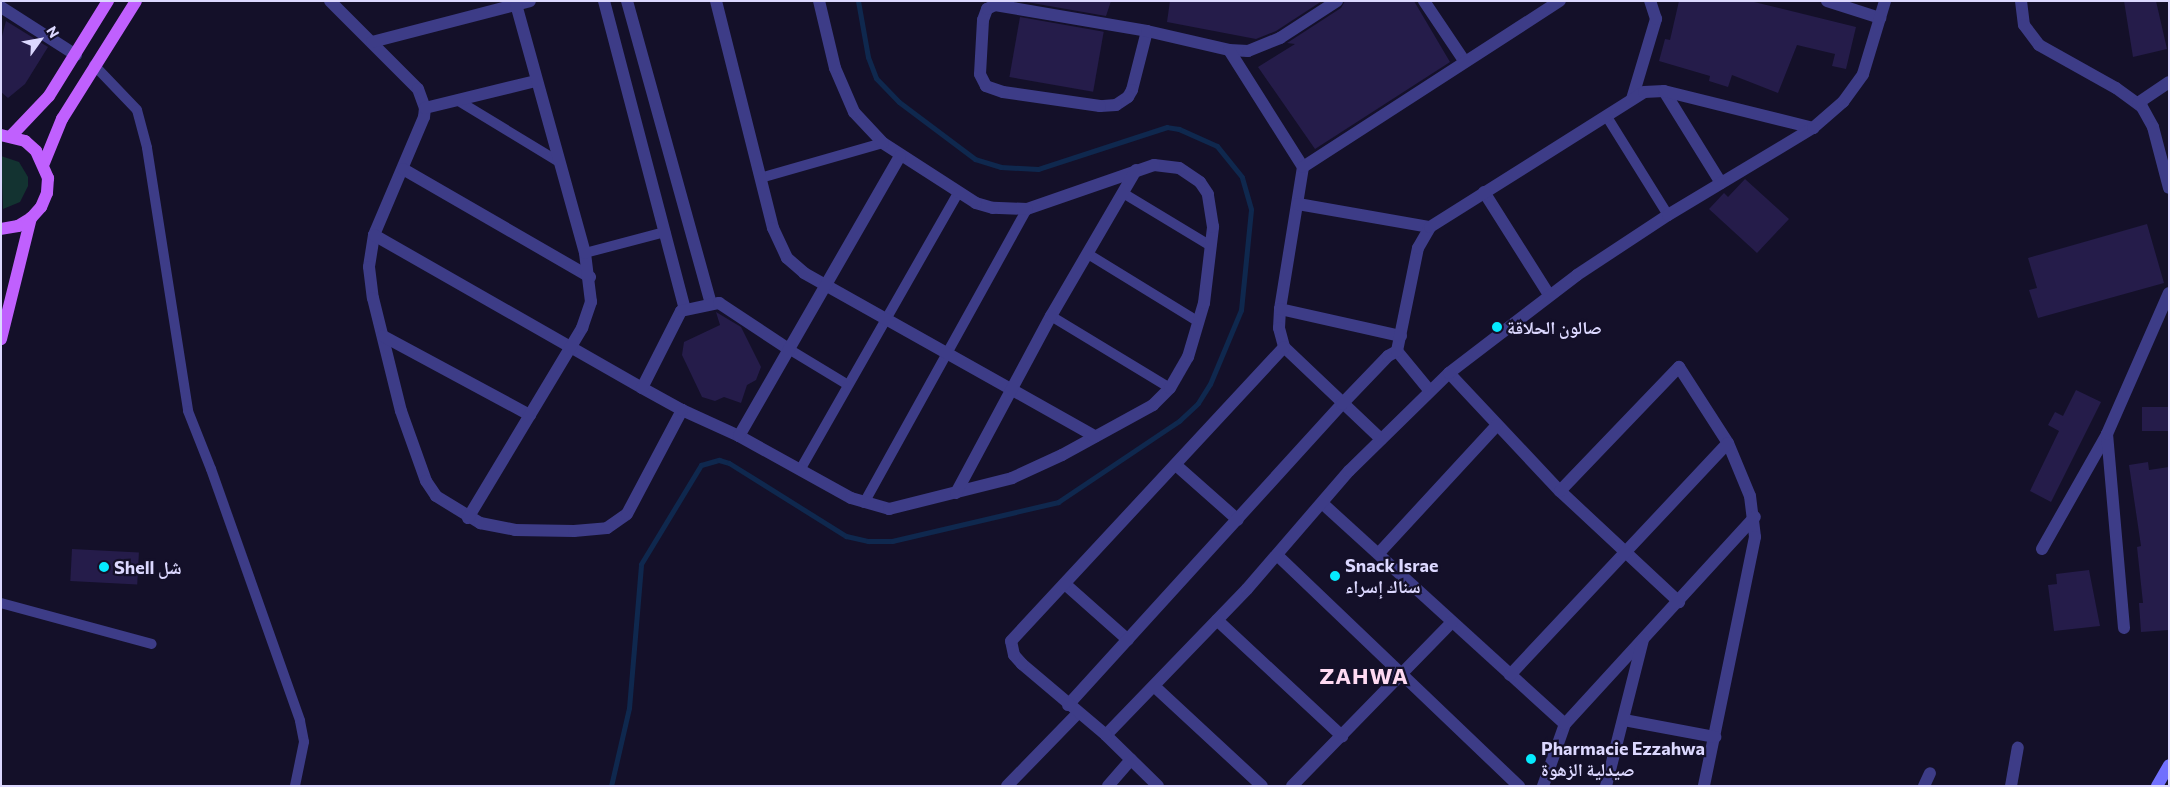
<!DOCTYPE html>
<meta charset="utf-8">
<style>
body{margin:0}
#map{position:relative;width:2170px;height:787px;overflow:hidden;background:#141029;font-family:Commissioner,"Noto Naskh Arabic",sans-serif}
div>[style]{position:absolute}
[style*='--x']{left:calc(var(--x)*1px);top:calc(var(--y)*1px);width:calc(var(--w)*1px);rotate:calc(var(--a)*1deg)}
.green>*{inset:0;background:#133331}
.stream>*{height:5px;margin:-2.5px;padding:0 2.5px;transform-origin:2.5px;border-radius:2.5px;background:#0f284e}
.building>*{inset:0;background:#251c4a;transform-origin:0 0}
.service>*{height:10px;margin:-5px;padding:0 5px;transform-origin:5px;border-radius:5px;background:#3d3c87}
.pedestrian>*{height:12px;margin:-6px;padding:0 6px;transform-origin:6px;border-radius:6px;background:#3d3c87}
.minor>*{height:12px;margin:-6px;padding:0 6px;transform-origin:6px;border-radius:6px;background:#3d3c87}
.secondary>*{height:12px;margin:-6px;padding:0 6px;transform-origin:6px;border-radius:6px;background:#7170fe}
.primary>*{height:12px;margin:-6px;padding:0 6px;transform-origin:6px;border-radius:6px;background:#c060fe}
.dots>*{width:14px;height:14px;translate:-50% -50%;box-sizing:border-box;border:2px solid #141029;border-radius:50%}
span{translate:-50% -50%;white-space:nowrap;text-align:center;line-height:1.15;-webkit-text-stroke:4.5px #141029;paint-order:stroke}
.poi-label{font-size:18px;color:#dcd8ff;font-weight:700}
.left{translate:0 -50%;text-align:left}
.district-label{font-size:22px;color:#ffdaf2;font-weight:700;letter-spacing:1px}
.frame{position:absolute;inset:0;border:2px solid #dcd8ff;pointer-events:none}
.north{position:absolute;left:15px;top:15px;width:50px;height:50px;-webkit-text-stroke:4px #141029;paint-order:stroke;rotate:58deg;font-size:14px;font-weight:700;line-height:20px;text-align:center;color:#dcd8ff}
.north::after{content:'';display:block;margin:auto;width:18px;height:22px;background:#dcd8ff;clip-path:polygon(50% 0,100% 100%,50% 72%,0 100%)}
</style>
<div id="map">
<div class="green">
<div style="clip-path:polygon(1px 156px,19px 162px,28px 177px,28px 186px,20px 202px,3px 209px)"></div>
</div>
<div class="stream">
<div style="--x:611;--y:786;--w:80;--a:-77"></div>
<div style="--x:629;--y:708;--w:144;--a:-85.2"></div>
<div style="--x:641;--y:564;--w:116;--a:-58.8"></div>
<div style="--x:701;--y:465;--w:19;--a:-16"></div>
<div style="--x:719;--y:460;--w:10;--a:17"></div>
<div style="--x:729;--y:463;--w:138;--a:32"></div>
<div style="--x:846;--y:536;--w:23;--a:13"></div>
<div style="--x:868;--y:541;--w:24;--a:0"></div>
<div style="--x:892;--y:541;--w:171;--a:-13.2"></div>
<div style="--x:1058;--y:502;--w:146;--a:-33.8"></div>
<div style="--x:1179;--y:421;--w:26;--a:-43"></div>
<div style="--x:1198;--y:403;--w:22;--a:-58"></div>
<div style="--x:1210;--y:384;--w:80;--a:-67.3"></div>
<div style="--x:1241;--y:310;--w:101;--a:-84.3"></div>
<div style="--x:1251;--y:209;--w:33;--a:-106"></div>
<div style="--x:1242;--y:177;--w:40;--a:-129"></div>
<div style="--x:1217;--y:146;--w:42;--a:-155.9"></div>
<div style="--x:1179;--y:129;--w:12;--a:-171"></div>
<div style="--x:1167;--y:127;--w:136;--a:162"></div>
<div style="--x:1038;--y:169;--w:37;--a:-177"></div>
<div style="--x:1001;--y:167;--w:27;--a:-163"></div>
<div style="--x:975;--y:159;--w:95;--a:-143.1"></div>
<div style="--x:899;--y:102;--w:33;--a:-134"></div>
<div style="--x:876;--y:78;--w:22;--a:-111"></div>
<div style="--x:868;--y:57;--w:57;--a:-100.1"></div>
</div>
<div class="building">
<div style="clip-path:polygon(1021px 1px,1111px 1px,1106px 16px)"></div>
<div style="clip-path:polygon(1170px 1px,1322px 1px,1276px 31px,1256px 39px,1167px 22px)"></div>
<div style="clip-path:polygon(1345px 1px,1414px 1px,1450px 62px,1315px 149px,1258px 67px,1295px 44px,1287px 43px,1341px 8px)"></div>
<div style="clip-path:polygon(1679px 1px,1750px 1px,1856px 27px,1846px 69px,1832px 66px,1835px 54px,1797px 45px,1778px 93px,1732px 75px,1728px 87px,1709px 81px,1710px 76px,1659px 61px,1665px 39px,1670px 40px)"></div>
<div style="clip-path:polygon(2124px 1px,2156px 1px,2167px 49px,2133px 57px)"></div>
<div style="left:1020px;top:17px;width:85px;height:61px;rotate:10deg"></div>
<div style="clip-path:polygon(6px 21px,48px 47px,25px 84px,8px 98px,1px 92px,1px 40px)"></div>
<div style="clip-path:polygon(1745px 179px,1789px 219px,1757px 253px,1709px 209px,1724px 193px,1728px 197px)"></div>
<div style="clip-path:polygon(2147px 224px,2164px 283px,2038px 318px,2029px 290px,2037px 288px,2028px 258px)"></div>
<div style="clip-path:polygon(716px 312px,741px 327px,761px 367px,756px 380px,747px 385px,741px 403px,724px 397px,715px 401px,702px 397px,682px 355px,684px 342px,720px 325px)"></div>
<div style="clip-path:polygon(2076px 390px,2101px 402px,2051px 502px,2030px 491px,2059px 431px,2048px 425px,2055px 412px,2063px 416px)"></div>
<div style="left:2169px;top:407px;width:24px;height:27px;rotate:90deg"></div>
<div style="clip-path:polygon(2148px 462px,2149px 470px,2169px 467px,2169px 630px,2141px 632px,2139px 603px,2143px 603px,2137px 547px,2141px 546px,2129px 465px)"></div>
<div style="left:72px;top:549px;width:67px;height:32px;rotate:3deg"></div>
<div style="clip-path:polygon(2089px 570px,2100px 626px,2054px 631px,2048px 585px,2057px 584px,2056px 574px)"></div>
</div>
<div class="service">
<div style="--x:94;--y:65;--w:62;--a:46.3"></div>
<div style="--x:137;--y:110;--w:39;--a:75"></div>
<div style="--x:147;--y:148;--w:266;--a:81.1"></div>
<div style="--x:188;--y:411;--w:62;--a:68.4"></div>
<div style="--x:211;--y:469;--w:267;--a:70.5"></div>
<div style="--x:300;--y:721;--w:21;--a:79"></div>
<div style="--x:304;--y:742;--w:45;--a:101.6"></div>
<div style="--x:457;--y:100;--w:119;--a:31.3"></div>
<div style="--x:1607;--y:117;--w:115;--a:58.1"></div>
<div style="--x:760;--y:178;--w:128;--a:-15.9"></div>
<div style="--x:1123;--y:193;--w:103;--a:31.1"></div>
<div style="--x:585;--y:253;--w:83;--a:-14.7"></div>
<div style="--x:1088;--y:254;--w:130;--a:31.5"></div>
<div style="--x:1051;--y:316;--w:139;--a:31.2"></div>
<div style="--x:787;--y:348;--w:71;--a:31.2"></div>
<div style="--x:800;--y:470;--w:319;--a:-60.3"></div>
<div style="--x:864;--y:503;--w:336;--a:-61"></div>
<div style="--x:1;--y:603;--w:156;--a:15.2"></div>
</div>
<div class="pedestrian">
<div style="--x:1664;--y:91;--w:108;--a:58.2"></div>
<div style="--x:1632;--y:99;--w:84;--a:-73.3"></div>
<div style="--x:1656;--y:19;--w:19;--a:-108"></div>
</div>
<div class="minor">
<div style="--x:330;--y:1;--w:124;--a:45"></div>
<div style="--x:418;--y:89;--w:20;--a:70"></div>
<div style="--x:425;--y:108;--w:9;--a:96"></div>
<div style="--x:424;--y:117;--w:128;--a:113"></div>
<div style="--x:374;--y:235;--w:32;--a:99"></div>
<div style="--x:369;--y:267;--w:31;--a:83"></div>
<div style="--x:373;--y:298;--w:116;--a:76.1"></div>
<div style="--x:401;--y:411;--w:74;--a:70.3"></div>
<div style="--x:426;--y:481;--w:18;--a:56"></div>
<div style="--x:436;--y:496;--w:52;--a:31.5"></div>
<div style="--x:480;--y:523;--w:36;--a:11"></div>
<div style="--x:515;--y:530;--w:59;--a:1"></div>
<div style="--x:574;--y:531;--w:33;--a:-5"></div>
<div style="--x:607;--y:528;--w:24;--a:-35"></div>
<div style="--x:627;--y:514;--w:118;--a:-62.1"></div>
<div style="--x:682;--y:410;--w:63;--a:24.5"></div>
<div style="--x:739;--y:436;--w:128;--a:29"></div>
<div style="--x:851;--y:498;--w:40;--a:16"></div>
<div style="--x:889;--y:509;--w:127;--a:-14.1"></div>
<div style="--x:1012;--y:478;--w:55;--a:-24.7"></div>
<div style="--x:1062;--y:455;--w:104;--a:-28.8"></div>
<div style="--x:1153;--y:405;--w:24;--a:-45"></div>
<div style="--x:1170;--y:388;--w:36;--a:-60"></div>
<div style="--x:1188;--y:357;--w:56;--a:-73.5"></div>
<div style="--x:1204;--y:303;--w:77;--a:-83.2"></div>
<div style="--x:1213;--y:227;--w:33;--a:-99"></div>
<div style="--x:1208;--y:194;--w:14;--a:-124"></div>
<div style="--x:1200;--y:182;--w:25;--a:-146"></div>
<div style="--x:1179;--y:168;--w:25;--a:-173"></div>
<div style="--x:1154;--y:165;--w:134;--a:160.9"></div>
<div style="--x:1027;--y:209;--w:34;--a:-178"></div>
<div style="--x:993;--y:208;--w:18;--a:-164"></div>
<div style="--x:976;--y:203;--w:111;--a:-147.2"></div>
<div style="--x:883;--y:143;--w:42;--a:-133.1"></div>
<div style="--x:854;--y:112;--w:48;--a:-113.4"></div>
<div style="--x:835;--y:68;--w:69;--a:-103.4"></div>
<div style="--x:604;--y:1;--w:318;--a:75.3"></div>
<div style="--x:627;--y:1;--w:313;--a:74.5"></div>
<div style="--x:716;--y:1;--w:234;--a:75.9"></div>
<div style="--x:773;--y:228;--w:33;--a:65"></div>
<div style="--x:787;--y:258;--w:23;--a:41"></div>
<div style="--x:804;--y:273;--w:334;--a:29.3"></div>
<div style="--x:1424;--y:1;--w:73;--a:56.1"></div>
<div style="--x:1827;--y:1;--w:56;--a:17.8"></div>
<div style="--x:2021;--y:1;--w:24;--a:83"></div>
<div style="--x:2024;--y:25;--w:25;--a:53"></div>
<div style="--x:2039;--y:45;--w:88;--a:29.2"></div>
<div style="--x:2116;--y:88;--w:32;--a:36"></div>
<div style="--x:2142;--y:107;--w:23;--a:61"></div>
<div style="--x:2153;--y:127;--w:63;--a:75.3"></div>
<div style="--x:1;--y:7;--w:89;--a:32.6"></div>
<div style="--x:1147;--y:31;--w:61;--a:104.3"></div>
<div style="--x:1132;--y:90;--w:8;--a:120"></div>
<div style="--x:1128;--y:97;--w:14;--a:146"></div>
<div style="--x:1116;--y:105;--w:16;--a:176"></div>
<div style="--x:1100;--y:106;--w:98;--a:-171.8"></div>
<div style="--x:1003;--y:92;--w:18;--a:-161"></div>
<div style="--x:986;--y:86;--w:13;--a:-117"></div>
<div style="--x:980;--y:74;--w:54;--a:-86.8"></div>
<div style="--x:983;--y:20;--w:12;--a:-70"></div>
<div style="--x:987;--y:9;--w:9;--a:-27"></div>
<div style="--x:995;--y:5;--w:154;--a:9.7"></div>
<div style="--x:1147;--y:31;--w:84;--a:13"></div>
<div style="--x:1229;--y:50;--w:19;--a:3"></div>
<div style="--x:1248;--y:51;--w:35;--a:-22"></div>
<div style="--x:1280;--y:38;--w:68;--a:-33"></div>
<div style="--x:372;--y:42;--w:163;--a:-14.5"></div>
<div style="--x:1229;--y:50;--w:138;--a:57.7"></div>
<div style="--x:1303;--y:167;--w:144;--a:99.2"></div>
<div style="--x:1280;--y:309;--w:19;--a:93"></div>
<div style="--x:1279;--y:328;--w:20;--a:75"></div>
<div style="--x:1284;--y:347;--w:134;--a:43.5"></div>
<div style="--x:2138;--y:103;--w:37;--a:-34"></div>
<div style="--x:425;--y:108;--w:114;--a:-13.7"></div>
<div style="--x:1303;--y:167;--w:306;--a:-32.9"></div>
<div style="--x:403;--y:169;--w:216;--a:30"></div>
<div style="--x:1484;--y:192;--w:122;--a:57.7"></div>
<div style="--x:1298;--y:204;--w:134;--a:9.9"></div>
<div style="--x:374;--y:235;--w:309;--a:29.7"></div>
<div style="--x:1280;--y:309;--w:124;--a:12.6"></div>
<div style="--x:383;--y:336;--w:167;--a:28.3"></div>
<div style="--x:1397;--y:351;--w:50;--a:50.6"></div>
<div style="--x:1449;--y:373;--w:162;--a:46.8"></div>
<div style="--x:1560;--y:491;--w:163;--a:43"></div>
<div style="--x:682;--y:410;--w:46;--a:-151.2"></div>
<div style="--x:642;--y:388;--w:86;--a:-63.1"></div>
<div style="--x:681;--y:311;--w:39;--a:-12"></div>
<div style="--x:719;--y:303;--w:82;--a:33.5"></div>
<div style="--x:739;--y:436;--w:323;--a:-60.1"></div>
<div style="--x:1177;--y:466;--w:81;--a:41.5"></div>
<div style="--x:1560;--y:491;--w:172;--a:-46.2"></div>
<div style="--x:1679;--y:367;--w:90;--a:57.2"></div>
<div style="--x:1728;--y:443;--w:57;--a:67.5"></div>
<div style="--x:1750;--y:496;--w:41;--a:83"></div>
<div style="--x:1755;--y:537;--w:254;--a:101.6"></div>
<div style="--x:956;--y:493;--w:201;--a:-61.8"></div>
<div style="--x:1051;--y:316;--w:169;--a:-59.8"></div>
<div style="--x:1322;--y:503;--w:328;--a:42.3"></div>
<div style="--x:468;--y:518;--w:222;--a:-59"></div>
<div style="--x:582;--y:328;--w:28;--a:-71"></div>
<div style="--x:591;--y:302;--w:49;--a:-97"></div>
<div style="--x:585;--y:253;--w:257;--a:-105.5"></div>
<div style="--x:2042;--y:549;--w:132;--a:-60.5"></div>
<div style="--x:1379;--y:553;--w:174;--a:-47.3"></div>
<div style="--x:1277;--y:555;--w:335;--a:43.7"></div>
<div style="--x:1065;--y:584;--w:84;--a:41.6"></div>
<div style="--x:1217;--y:620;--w:171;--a:42.9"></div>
<div style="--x:2124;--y:628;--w:195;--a:-95"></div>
<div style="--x:2107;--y:434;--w:154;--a:-66.3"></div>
<div style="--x:1510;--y:675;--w:318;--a:-46.8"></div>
<div style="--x:1154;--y:686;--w:147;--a:42.8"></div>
<div style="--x:1068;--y:705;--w:407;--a:-47.7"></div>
<div style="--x:1342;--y:404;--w:66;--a:-46.2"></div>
<div style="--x:1388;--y:356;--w:10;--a:-29"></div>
<div style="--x:1397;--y:351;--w:105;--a:-78.5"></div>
<div style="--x:1418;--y:248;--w:24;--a:-60"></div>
<div style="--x:1430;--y:227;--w:253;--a:-32.2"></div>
<div style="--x:1644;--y:92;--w:20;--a:-3"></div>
<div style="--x:1664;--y:91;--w:154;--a:13.9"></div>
<div style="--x:1624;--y:720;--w:93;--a:10.6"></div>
<div style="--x:1106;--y:735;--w:203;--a:-46"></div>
<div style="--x:1247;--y:589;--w:156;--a:-49.2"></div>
<div style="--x:1349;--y:471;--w:140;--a:-44.4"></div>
<div style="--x:1449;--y:373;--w:161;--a:-37.4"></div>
<div style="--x:1577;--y:275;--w:109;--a:-33.4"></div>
<div style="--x:1668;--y:215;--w:169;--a:-31"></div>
<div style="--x:1813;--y:128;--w:40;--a:-41"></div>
<div style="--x:1843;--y:102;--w:34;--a:-54"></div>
<div style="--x:1863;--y:74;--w:76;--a:-73.2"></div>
<div style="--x:1007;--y:786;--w:102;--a:-45.8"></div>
<div style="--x:1108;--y:786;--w:35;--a:-49"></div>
<div style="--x:1158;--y:786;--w:73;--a:-135.6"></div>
<div style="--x:1106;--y:735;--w:110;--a:-139.8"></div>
<div style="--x:1022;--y:664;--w:12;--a:-132"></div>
<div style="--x:1014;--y:655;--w:14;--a:-102"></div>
<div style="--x:1011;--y:641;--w:401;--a:-47.1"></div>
<div style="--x:1292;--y:786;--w:229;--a:-45.7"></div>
<div style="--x:1543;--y:786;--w:66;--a:-70.5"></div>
<div style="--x:1565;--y:724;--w:281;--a:-47.5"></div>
<div style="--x:1606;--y:786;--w:151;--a:-75.8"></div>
<div style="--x:1924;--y:786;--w:14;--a:-65"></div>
<div style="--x:2011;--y:786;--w:39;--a:-80"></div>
</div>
<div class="secondary">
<div style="--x:2157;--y:786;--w:24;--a:-60"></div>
</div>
<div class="primary">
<div style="--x:1;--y:135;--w:25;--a:14"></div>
<div style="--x:25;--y:141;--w:15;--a:42"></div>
<div style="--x:36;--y:151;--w:30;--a:66"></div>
<div style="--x:48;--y:178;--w:15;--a:94"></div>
<div style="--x:47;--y:193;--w:15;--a:113"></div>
<div style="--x:41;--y:207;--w:15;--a:132"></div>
<div style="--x:31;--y:218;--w:15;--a:148"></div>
<div style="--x:18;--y:226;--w:17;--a:170"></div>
<div style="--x:11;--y:136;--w:55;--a:-46.5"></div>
<div style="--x:49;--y:96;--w:112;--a:-58.2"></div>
<div style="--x:44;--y:163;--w:48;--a:-67.8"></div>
<div style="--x:62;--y:119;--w:139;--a:-57.9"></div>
<div style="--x:1;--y:339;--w:125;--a:-76.1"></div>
</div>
<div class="dots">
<div style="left:1497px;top:327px;background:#05eafe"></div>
<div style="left:104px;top:567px;background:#05eafe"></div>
<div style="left:1335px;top:576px;background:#05eafe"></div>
<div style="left:1531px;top:759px;background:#05eafe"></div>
</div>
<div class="poi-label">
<span class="left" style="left:1507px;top:327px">صالون الحلاقة</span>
<span class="left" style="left:1345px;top:576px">Snack Israe<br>سناك إسراء</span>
<span class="left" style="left:114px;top:567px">Shell شل</span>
<span class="left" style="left:1541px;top:759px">Pharmacie Ezzahwa<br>صيدلية الزهوة</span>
</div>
<div class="district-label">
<span style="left:1364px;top:676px">ZAHWA</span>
</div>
<div class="frame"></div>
<div class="north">N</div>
</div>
